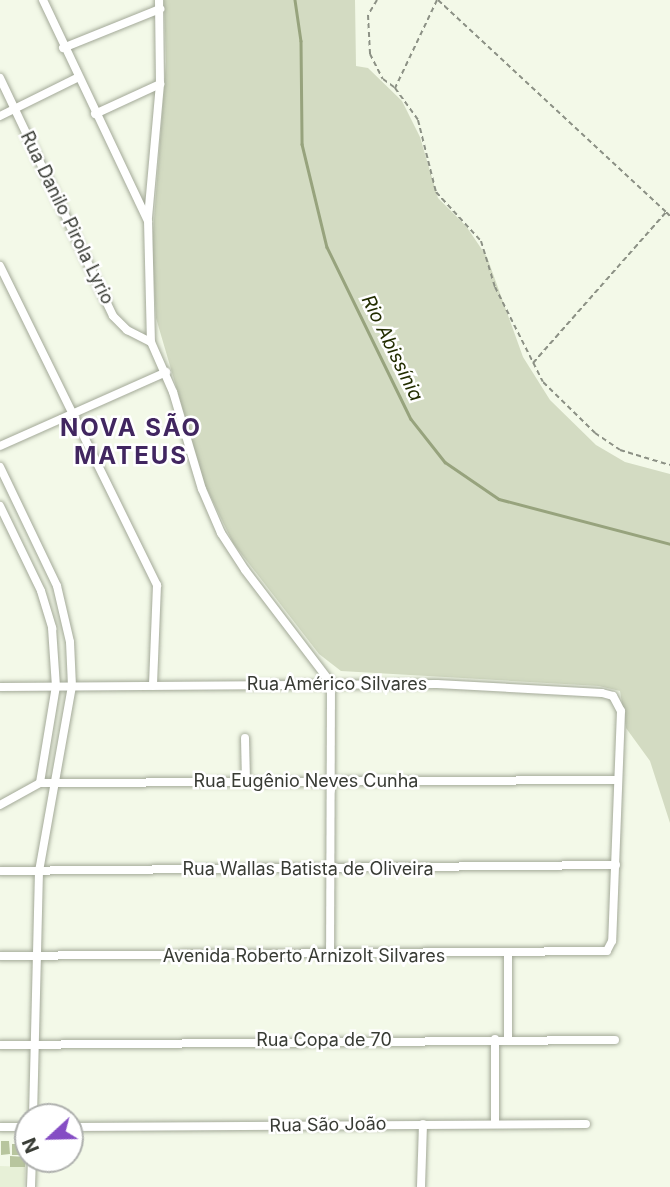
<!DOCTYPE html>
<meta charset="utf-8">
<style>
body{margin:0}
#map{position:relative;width:670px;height:1187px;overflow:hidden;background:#f3f9e8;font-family:Inter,sans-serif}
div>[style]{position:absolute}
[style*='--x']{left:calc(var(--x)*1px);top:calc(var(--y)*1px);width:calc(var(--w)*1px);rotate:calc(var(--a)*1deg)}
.built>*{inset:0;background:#e7f0d7;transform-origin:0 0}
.green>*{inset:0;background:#d3dbc2}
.stream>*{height:2.5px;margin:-1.25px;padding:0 1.25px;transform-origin:1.25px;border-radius:1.25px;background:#97a37d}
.building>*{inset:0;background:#b8c59e;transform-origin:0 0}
.path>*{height:2px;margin-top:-1px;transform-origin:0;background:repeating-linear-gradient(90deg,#8c9185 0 5px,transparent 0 8.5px)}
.roads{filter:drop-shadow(0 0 2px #a3a998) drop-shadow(0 0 2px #a3a998)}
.street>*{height:8px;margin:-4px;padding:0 4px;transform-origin:4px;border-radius:4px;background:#fff}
span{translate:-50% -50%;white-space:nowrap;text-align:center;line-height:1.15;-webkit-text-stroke:5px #fff;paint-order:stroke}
.street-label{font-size:18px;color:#383b34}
.water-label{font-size:19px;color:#232e01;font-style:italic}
.district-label{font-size:24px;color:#412660;font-weight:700;letter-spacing:2px}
.north{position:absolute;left:14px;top:1103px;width:70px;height:70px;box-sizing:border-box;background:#fff;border:2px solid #afb1ae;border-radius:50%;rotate:248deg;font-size:19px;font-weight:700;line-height:28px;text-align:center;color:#383b34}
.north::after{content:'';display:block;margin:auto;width:24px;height:32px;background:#854dc4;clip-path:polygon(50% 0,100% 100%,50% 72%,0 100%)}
</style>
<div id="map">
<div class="built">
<div style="left:0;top:1166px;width:25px;height:21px;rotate:2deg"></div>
</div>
<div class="green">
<div style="clip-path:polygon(164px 0,355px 0,356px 66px,368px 68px,402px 101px,420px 137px,438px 198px,466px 226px,487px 257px,523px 357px,550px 400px,596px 445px,625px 462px,670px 474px,670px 823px,650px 761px,626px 728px,620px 691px,599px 686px,341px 671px,319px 654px,233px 543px,205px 485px,156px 318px,152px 246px,166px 62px)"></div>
</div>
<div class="stream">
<div style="--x:295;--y:0;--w:41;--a:81.7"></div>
<div style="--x:301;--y:41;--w:103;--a:89.4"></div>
<div style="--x:302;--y:144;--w:106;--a:76.4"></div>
<div style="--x:327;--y:247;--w:191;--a:64"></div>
<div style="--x:411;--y:419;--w:55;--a:51.7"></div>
<div style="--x:445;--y:462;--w:65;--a:34.4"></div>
<div style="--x:499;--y:499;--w:177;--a:14.7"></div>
</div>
<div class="building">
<div style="clip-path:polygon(1px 1141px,9px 1141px,10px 1154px,1px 1155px)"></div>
<div style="left:25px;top:1144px;width:11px;height:13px;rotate:90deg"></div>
<div style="clip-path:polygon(10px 1156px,26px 1157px,25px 1167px,10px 1167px)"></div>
</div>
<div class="path">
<div style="--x:377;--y:0;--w:17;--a:121"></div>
<div style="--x:368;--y:15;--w:39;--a:87"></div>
<div style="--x:370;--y:54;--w:28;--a:63"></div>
<div style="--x:383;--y:79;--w:14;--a:36"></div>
<div style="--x:437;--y:0;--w:98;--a:115.5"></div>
<div style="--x:395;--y:88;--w:39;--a:54"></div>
<div style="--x:418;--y:120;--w:74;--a:76"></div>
<div style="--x:436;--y:192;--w:67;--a:47.4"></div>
<div style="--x:481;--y:241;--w:48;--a:73.1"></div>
<div style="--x:495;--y:287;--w:106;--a:63.2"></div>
<div style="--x:543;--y:382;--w:73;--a:44.4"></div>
<div style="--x:595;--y:433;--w:30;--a:34"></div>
<div style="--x:620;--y:450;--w:52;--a:16.7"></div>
<div style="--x:438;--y:0;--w:311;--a:42.9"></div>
<div style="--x:533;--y:363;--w:201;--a:-48.6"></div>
<div style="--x:666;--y:212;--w:6;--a:45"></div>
</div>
<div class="roads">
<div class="street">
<div style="--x:43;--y:0;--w:245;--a:64.6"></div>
<div style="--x:148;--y:221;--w:121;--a:88.6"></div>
<div style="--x:151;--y:342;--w:55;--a:66.3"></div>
<div style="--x:173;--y:392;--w:101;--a:73.4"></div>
<div style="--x:202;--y:489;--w:48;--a:66.6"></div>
<div style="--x:221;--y:533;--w:44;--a:57"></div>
<div style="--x:245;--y:570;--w:142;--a:52.7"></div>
<div style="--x:331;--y:683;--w:274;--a:90.2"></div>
<div style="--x:63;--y:48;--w:105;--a:-21.9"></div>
<div style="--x:0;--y:78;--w:263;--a:64.6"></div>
<div style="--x:113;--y:316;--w:20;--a:45"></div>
<div style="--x:127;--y:330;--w:27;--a:27"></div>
<div style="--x:95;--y:114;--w:72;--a:-24.8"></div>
<div style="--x:0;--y:116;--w:86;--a:-26.3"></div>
<div style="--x:148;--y:218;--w:135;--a:-84.9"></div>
<div style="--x:160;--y:84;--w:84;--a:-90.7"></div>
<div style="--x:0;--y:266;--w:356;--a:63.8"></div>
<div style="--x:157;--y:585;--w:101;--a:92.3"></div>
<div style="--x:0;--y:446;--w:182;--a:-24"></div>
<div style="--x:0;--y:467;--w:132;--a:64.4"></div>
<div style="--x:57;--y:586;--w:57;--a:76.9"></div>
<div style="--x:70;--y:642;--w:44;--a:87.4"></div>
<div style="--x:72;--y:686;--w:188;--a:100.1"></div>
<div style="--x:39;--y:871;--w:246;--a:91.4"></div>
<div style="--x:0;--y:506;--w:94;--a:64.2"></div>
<div style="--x:41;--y:591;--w:39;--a:73"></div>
<div style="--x:52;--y:628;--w:58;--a:86.1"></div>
<div style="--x:56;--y:686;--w:98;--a:99.4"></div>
<div style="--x:0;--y:687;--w:437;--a:-0.4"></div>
<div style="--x:437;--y:684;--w:165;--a:3.1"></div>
<div style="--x:602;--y:693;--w:11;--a:15"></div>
<div style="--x:613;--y:696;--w:17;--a:62"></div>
<div style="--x:621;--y:711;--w:230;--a:92.2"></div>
<div style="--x:612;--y:941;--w:11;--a:117"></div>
<div style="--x:607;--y:951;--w:607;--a:179.53"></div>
<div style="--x:245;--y:738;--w:43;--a:88.7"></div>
<div style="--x:0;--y:805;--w:46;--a:-28.8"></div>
<div style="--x:40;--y:783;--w:15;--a:0"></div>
<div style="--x:55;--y:783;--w:563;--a:-0.31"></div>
<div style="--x:0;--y:871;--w:616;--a:-0.56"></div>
<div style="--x:508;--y:955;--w:84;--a:90"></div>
<div style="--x:0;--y:1045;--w:615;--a:-0.47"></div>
<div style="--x:495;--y:1124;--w:85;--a:-90"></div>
<div style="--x:0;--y:1127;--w:28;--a:0"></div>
<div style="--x:70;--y:1127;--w:516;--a:-0.33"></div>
<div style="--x:31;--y:1187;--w:28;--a:-88"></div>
<div style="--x:421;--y:1187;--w:63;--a:-88.2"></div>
</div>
</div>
<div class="street-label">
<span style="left:67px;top:218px;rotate:64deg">Rua Danilo Pirola Lyrio</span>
<span style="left:337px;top:684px">Rua Américo Silvares</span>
<span style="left:306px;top:781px">Rua Eugênio Neves Cunha</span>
<span style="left:308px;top:869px">Rua Wallas Batista de Oliveira</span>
<span style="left:304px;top:956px">Avenida Roberto Arnizolt Silvares</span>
<span style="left:324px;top:1040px">Rua Copa de 70</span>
<span style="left:328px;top:1125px;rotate:-1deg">Rua São João</span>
</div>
<div class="water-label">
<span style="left:392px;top:348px;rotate:64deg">Rio Abissínia</span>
</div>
<div class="district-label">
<span style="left:131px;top:442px">NOVA SÃO<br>MATEUS</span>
</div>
<div class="north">N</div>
</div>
